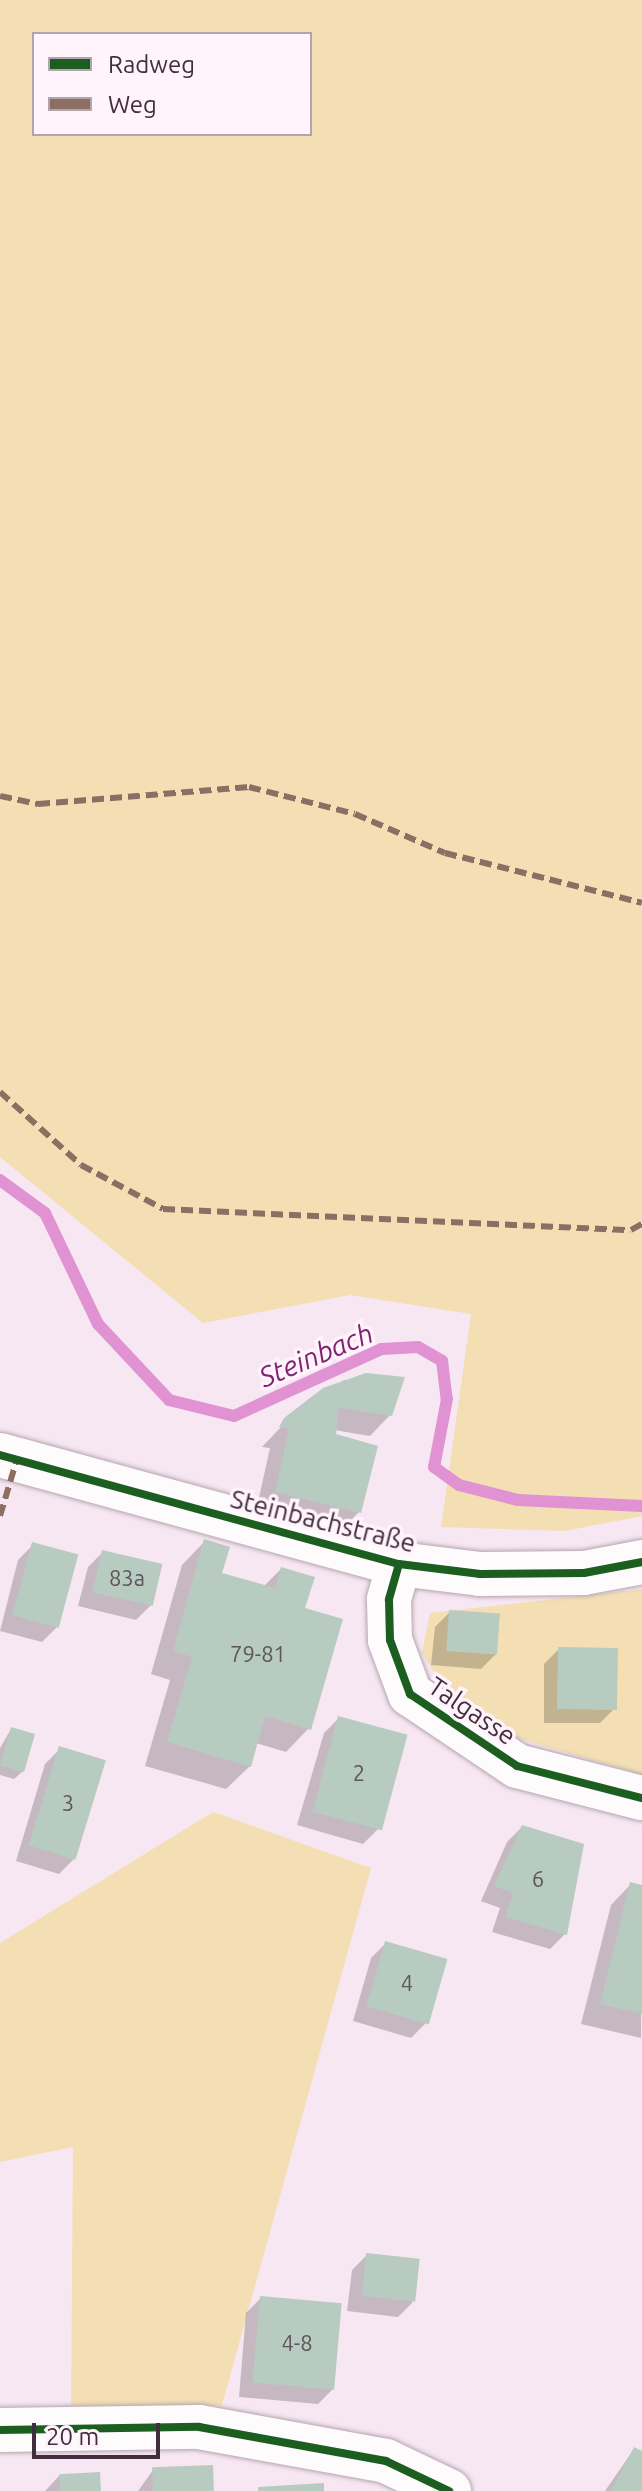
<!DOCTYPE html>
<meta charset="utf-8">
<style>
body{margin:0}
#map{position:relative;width:642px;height:2491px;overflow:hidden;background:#f7e7f2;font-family:Ubuntu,sans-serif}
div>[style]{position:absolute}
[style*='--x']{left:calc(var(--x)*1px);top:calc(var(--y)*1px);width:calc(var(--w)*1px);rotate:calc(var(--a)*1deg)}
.green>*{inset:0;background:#f3dfb3}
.shadow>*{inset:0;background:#0003}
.stream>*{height:12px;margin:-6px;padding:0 6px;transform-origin:6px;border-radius:6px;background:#e192d2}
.building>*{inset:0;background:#b7cbc0;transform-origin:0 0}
.roads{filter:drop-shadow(0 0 2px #b5a6b1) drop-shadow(0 0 2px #b5a6b1)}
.minor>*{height:44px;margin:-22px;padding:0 22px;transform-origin:22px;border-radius:22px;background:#fefbfd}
.quiet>*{height:6px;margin-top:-3px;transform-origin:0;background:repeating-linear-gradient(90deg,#8d6e63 0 12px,transparent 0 18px)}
.cycleway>*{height:8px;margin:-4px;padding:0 4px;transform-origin:4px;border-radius:4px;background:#1b5e20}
span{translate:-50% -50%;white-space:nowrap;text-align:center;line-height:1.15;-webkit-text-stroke:7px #fff4fc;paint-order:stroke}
.number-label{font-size:22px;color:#5e555e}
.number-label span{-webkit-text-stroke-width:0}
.street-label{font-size:26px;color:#412e3d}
.water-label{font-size:28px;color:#812172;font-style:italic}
.legend{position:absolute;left:32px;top:32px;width:280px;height:104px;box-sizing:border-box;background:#fff4fc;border:2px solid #b3a5b0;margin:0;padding:10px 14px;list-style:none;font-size:24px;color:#412e3d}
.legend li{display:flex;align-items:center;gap:16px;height:40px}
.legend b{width:40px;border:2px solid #b3a5b0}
.scale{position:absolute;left:32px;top:2423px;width:128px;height:36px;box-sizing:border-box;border:4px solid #412e3d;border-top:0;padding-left:10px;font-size:24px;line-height:28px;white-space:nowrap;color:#412e3d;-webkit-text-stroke:6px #fff4fc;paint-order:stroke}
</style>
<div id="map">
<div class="green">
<div style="clip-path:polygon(evenodd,0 0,642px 0,642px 1516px,565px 1531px,441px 1527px,471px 1314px,350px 1295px,203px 1323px,0 1157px,0 0,34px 34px,310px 34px,310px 134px,34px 134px,34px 34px)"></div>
<div style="clip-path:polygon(642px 1589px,642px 1775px,497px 1732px,454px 1705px,422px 1653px,430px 1613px)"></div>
<div style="clip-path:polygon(213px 1812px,371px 1868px,222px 2405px,71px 2410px,73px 2147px,0 2162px,0 1943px)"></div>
</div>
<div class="shadow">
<div style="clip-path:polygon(403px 1379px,390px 1415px,370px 1436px,334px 1430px,359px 1512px,339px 1532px,256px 1511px,270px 1448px,262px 1447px,280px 1428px,344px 1380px)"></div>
<div style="clip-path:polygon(205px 1541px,220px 1575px,263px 1587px,281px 1569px,303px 1609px,309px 1728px,286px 1752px,256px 1743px,250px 1766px,226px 1789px,145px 1766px,170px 1680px,151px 1674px,182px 1565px)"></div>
<div style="clip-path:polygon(33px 1545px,57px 1627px,42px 1642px,0 1631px,18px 1560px)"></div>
<div style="clip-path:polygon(103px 1552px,151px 1605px,136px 1620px,78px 1606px,88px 1567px)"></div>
<div style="clip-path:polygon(450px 1612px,496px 1654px,481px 1669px,431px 1665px,435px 1627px)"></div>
<div style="clip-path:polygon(559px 1649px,615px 1708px,600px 1723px,544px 1723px,544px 1664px)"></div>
<div style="clip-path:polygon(339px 1718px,378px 1829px,363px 1844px,297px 1825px,324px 1733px)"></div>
<div style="clip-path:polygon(11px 1729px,22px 1772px,14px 1779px,0 1775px,0 1748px)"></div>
<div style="clip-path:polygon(60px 1749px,74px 1859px,59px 1874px,16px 1861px,45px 1764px)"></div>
<div style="clip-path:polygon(522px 1827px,582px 1845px,565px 1934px,550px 1949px,492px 1932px,500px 1908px,481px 1901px,507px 1842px)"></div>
<div style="clip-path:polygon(631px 1884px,642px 1887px,641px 2038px,581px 2024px,611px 1905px)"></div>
<div style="clip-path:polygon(386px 1943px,426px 2023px,411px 2038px,353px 2021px,371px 1958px)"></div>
<div style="clip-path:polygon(367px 2255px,413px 2302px,398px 2317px,347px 2311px,352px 2270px)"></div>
<div style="clip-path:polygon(261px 2298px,333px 2389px,318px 2404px,239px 2397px,246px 2313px)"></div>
<div style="clip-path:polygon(634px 2449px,642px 2453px,642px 2491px,605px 2491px)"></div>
<div style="clip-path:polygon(153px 2470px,212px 2491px,138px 2491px)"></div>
<div style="clip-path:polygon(60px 2475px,99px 2491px,45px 2491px)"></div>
</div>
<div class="stream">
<div style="--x:0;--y:1180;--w:56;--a:36.3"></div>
<div style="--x:45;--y:1213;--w:123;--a:64.5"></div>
<div style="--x:98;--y:1324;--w:104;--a:46.9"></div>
<div style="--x:169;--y:1400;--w:67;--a:13.8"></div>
<div style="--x:234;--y:1416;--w:162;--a:-24.4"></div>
<div style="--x:382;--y:1349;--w:36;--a:-3"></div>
<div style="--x:418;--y:1347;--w:28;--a:30"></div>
<div style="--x:442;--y:1361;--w:38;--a:83"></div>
<div style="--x:447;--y:1399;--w:69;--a:100.8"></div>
<div style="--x:434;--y:1467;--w:31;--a:36"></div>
<div style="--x:459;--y:1485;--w:61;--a:14.3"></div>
<div style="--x:518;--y:1500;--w:124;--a:2.8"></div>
</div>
<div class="building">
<div style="clip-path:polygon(366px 1373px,405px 1377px,392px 1416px,339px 1408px,336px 1434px,378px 1446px,361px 1513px,275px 1492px,289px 1429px,279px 1427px,284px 1418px,323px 1388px)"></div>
<div style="clip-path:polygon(204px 1539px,230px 1547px,222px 1573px,275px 1588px,281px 1567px,315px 1577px,305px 1608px,343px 1619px,311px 1730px,265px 1716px,251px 1767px,167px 1742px,192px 1657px,173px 1651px)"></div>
<div style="left:32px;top:1542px;width:48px;height:76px;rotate:15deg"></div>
<div style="left:102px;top:1550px;width:62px;height:43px;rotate:13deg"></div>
<div style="left:449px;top:1610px;width:51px;height:41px;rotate:4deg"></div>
<div style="left:558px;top:1647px;width:60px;height:62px;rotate:1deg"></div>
<div style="left:338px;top:1716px;width:72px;height:99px;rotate:15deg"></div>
<div style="left:11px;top:1727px;width:25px;height:40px;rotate:16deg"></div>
<div style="left:59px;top:1746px;width:49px;height:104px;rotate:17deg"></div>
<div style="clip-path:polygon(522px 1825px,584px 1844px,567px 1935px,505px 1917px,513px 1893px,494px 1886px)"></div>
<div style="clip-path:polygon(630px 1882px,642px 1885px,642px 2014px,600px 2004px)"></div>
<div style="left:385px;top:1941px;width:65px;height:68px;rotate:16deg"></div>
<div style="left:366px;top:2253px;width:54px;height:43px;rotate:6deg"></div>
<div style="left:260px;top:2296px;width:82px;height:87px;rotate:5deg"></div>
<div style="clip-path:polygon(634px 2447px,642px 2451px,642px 2491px,611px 2491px)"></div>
<div style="left:213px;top:2465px;width:26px;height:61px;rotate:88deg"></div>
<div style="left:100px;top:2472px;width:19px;height:41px;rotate:87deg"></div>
<div style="clip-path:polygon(324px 2483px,324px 2491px,258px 2491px,258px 2487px)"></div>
</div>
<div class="roads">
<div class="minor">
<div style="--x:0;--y:1455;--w:414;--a:15.3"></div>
<div style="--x:399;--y:1564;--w:82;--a:7"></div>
<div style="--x:480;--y:1574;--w:104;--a:-0.6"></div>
<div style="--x:584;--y:1573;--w:59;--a:-10.7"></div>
<div style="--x:399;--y:1564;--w:37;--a:106"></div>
<div style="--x:389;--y:1600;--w:40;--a:88.6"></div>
<div style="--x:390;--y:1640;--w:58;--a:69.7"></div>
<div style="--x:410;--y:1694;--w:129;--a:33.9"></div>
<div style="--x:517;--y:1766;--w:129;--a:14.4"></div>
<div style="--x:0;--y:2430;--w:199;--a:-0.9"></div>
<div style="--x:199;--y:2427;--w:190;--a:10.3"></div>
<div style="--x:386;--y:2461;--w:70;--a:25.5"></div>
</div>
</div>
<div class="quiet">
<div style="--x:0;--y:796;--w:39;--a:12"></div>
<div style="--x:38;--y:804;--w:212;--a:-4.6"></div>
<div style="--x:249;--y:787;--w:109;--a:14.3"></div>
<div style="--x:355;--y:814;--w:98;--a:23.4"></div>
<div style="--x:445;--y:853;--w:203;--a:14.2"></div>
<div style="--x:0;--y:1092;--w:109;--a:42"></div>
<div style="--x:81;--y:1165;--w:93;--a:28.2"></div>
<div style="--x:163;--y:1209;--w:468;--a:2.6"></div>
<div style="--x:631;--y:1230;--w:13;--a:-29"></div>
<div style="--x:0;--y:1516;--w:59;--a:-73.4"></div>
</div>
<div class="cycleway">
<div style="--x:0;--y:1455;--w:414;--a:15.3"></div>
<div style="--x:399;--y:1564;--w:82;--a:7"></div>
<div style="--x:480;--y:1574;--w:104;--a:-0.6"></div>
<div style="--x:584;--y:1573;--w:59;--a:-10.7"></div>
<div style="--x:399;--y:1564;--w:37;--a:106"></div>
<div style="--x:389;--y:1600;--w:40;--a:88.6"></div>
<div style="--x:390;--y:1640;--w:58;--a:69.7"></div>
<div style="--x:410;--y:1694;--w:129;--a:33.9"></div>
<div style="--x:517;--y:1766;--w:129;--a:14.4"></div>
<div style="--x:0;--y:2430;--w:199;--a:-0.9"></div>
<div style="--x:199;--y:2427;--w:190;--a:10.3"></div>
<div style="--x:386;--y:2461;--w:70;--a:25.5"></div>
</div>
<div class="number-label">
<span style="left:127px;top:1578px">83a</span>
<span style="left:258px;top:1654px">79-81</span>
<span style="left:359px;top:1773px">2</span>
<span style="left:68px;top:1803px">3</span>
<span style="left:538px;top:1879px">6</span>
<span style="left:407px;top:1983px">4</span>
<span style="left:297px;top:2343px">4-8</span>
</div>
<div class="street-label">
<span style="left:323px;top:1521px;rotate:14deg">Steinbachstraße</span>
<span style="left:472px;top:1711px;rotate:34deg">Talgasse</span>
</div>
<div class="water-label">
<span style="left:316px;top:1355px;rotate:-23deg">Steinbach</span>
</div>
<ul class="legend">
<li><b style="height:10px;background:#1b5e20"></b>Radweg</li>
<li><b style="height:10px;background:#8d6e63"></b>Weg</li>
</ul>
<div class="scale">20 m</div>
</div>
